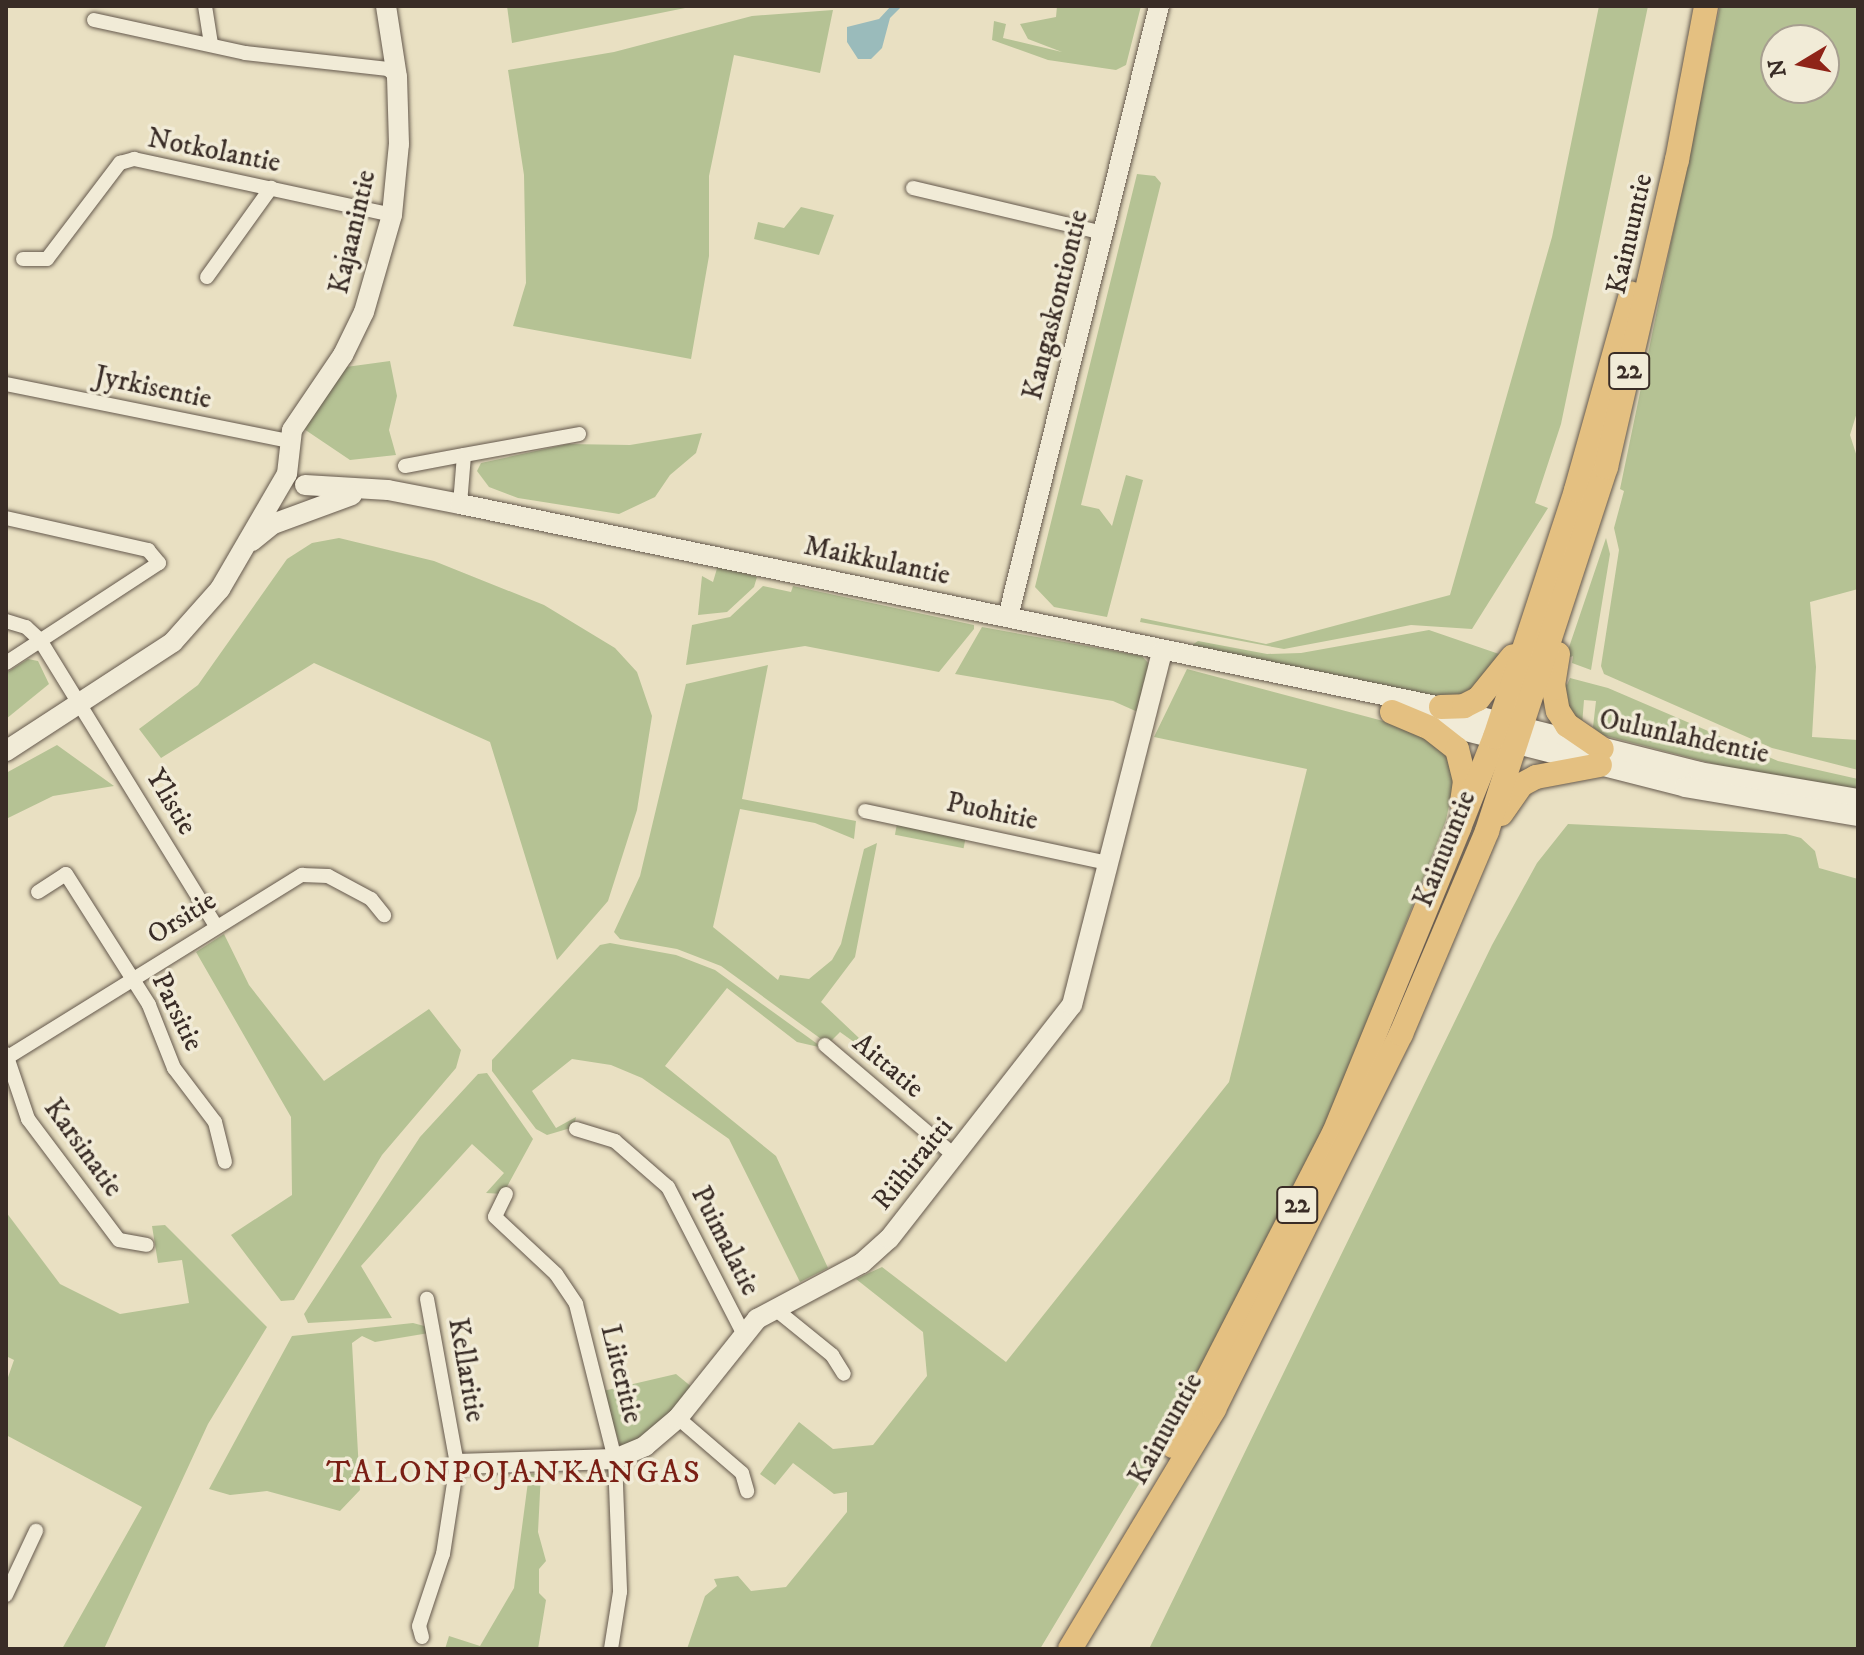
<!DOCTYPE html>
<style>
body{margin:0}
#map{position:relative;width:1864px;height:1655px;overflow:hidden;background:#e9e0c2;font-family:"IM FELL DW Pica",serif}
div>[style]{position:absolute}
[style*='--x']{left:calc(var(--x)*1px);top:calc(var(--y)*1px);width:calc(var(--w)*1px);rotate:calc(var(--a)*1deg)}
.green>*{inset:0;background:#b5c294;transform-origin:0 0}
.water>*{inset:0;background:#9abbbb}
.roads{filter:drop-shadow(0 0 2px #65594d) drop-shadow(0 0 2px #65594d)}
.street>*{height:14px;margin:-7px;padding:0 7px;transform-origin:7px;border-radius:7px;background:#f1ebd7}
.secondary>*{height:20px;margin:-10px;padding:0 10px;transform-origin:10px;border-radius:10px;background:#f1ebd7}
.highway>*{height:24px;margin:-12px;padding:0 12px;transform-origin:12px;border-radius:12px;background:#e4c081}
span{translate:-50% -50%;white-space:nowrap;text-align:center;line-height:1.15;-webkit-text-stroke:7px #f1ebd7;paint-order:stroke}
.shield-label span{padding:2px 6px;background:#f1ebd7;border:2px solid;border-radius:6px;-webkit-text-stroke-width:0}
.shield-label{font-size:26px;color:#392c26;font-weight:700}
.street-label{font-size:28px;color:#392c26}
.quarter-label{font-size:32px;color:#7a1f14;letter-spacing:2px}
.frame{position:absolute;inset:0;border:8px solid #392c26;pointer-events:none}
.north{position:absolute;left:1760px;top:24px;width:80px;height:80px;box-sizing:border-box;background:#f1ebd7;border:2px solid #a79f90;border-radius:50%;rotate:260deg;font-size:22px;font-weight:700;line-height:32px;text-align:center;color:#392c26}
.north::after{content:'';display:block;margin:auto;width:28px;height:36px;background:#8f2418;clip-path:polygon(50% 0,100% 100%,50% 72%,0 100%)}
</style>
<div id="map">
<div class="green">
<div style="clip-path:polygon(507px 6px,695px 6px,512px 43px)"></div>
<div style="clip-path:polygon(1057px 6px,1141px 6px,1126px 65px,1116px 70px,1048px 60px,992px 40px,994px 21px,1006px 24px,1003px 38px,1062px 52px,1028px 39px,1020px 24px,1056px 17px)"></div>
<div style="clip-path:polygon(1599px 6px,1648px 6px,1561px 424px,1535px 503px,1548px 508px,1472px 629px,1411px 625px,1284px 649px,1140px 622px,1141px 618px,1266px 644px,1450px 595px,1552px 237px)"></div>
<div style="clip-path:polygon(evenodd,1720px 6px,1858px 6px,1858px 409px,1850px 435px,1858px 460px,1858px 589px,1810px 602px,1816px 667px,1812px 737px,1858px 740px,1858px 770px,1772px 748px,1604px 674px,1601px 666px,1619px 550px,1614px 528px,1624px 491px,1620px 489px,1720px 6px,1776px 40px,1824px 40px,1824px 88px,1776px 88px,1776px 40px)"></div>
<div style="clip-path:polygon(833px 10px,820px 73px,734px 55px,709px 176px,709px 256px,691px 359px,513px 326px,526px 283px,524px 175px,508px 70px,614px 52px,752px 16px)"></div>
<div style="clip-path:polygon(1137px 174px,1155px 176px,1161px 183px,1081px 505px,1099px 509px,1112px 526px,1126px 475px,1143px 480px,1107px 617px,1054px 607px,1035px 587px)"></div>
<div style="clip-path:polygon(801px 207px,834px 215px,819px 255px,754px 239px,758px 222px,784px 228px)"></div>
<div style="clip-path:polygon(390px 361px,397px 396px,389px 430px,396px 455px,350px 460px,304px 429px,346px 367px)"></div>
<div style="clip-path:polygon(702px 433px,696px 453px,670px 475px,655px 497px,619px 514px,518px 498px,489px 487px,477px 471px,481px 463px,568px 444px,630px 445px)"></div>
<div style="clip-path:polygon(339px 538px,434px 561px,544px 605px,615px 648px,637px 672px,652px 716px,637px 810px,608px 901px,557px 960px,490px 742px,314px 663px,161px 758px,139px 729px,198px 685px,287px 559px,312px 543px)"></div>
<div style="clip-path:polygon(1606px 538px,1610px 554px,1591px 670px,1572px 663px,1573px 656px,1565px 659px)"></div>
<div style="clip-path:polygon(718px 565px,757px 577px,754px 587px,727px 612px,698px 615px,702px 576px,713px 582px)"></div>
<div style="clip-path:polygon(763px 586px,791px 592px,793px 586px,974px 625px,974px 629px,939px 672px,805px 646px,686px 665px,692px 625px,730px 617px)"></div>
<div style="clip-path:polygon(982px 627px,1142px 656px,1149px 664px,1140px 713px,1113px 701px,955px 674px)"></div>
<div style="clip-path:polygon(1429px 630px,1499px 654px,1468px 697px,1425px 696px,1192px 645px,1198px 641px,1267px 654px,1301px 653px)"></div>
<div style="clip-path:polygon(28px 659px,38px 661px,49px 684px,6px 719px,6px 673px)"></div>
<div style="clip-path:polygon(768px 665px,742px 799px,856px 821px,854px 839px,815px 823px,740px 809px,713px 927px,778px 980px,780px 975px,809px 979px,832px 960px,841px 944px,864px 849px,877px 843px,855px 957px,821px 1002px,859px 1038px,854px 1042px,840px 1032px,828px 1044px,721px 966px,677px 949px,620px 939px,614px 932px,640px 876px,686px 684px)"></div>
<div style="clip-path:polygon(1187px 669px,1421px 731px,1448px 753px,1455px 778px,1446px 820px,1326px 1128px,1191px 1397px,1040px 1649px,687px 1649px,705px 1596px,717px 1586px,714px 1579px,738px 1576px,751px 1591px,786px 1587px,847px 1512px,847px 1492px,834px 1494px,793px 1463px,775px 1485px,760px 1474px,799px 1422px,833px 1449px,873px 1445px,927px 1376px,923px 1332px,856px 1279px,882px 1267px,1006px 1362px,1229px 1082px,1307px 769px,1154px 737px)"></div>
<div style="clip-path:polygon(1561px 678px,1567px 685px,1570px 678px,1608px 688px,1778px 761px,1858px 779px,1858px 791px,1753px 774px,1602px 735px,1593px 727px,1596px 701px,1584px 700px,1582px 725px,1572px 720px)"></div>
<div style="clip-path:polygon(57px 745px,114px 786px,53px 796px,6px 819px,6px 773px)"></div>
<div style="left:897px;top:824px;width:70px;height:11px;rotate:11deg"></div>
<div style="clip-path:polygon(1568px 824px,1786px 834px,1801px 838px,1815px 851px,1819px 868px,1858px 879px,1858px 1649px,1149px 1649px,1492px 945px,1537px 863px)"></div>
<div style="clip-path:polygon(224px 934px,249px 985px,324px 1081px,429px 1009px,461px 1050px,456px 1068px,382px 1155px,294px 1300px,281px 1301px,231px 1235px,292px 1195px,291px 1117px,196px 952px)"></div>
<div style="clip-path:polygon(610px 943px,676px 955px,715px 970px,823px 1048px,797px 1042px,727px 988px,665px 1066px,776px 1156px,828px 1268px,800px 1282px,729px 1139px,642px 1078px,611px 1065px,572px 1059px,532px 1091px,556px 1128px,576px 1117px,574px 1127px,547px 1135px,536px 1129px,492px 1071px,492px 1060px,600px 945px)"></div>
<div style="clip-path:polygon(487px 1073px,533px 1139px,503px 1194px,486px 1193px,504px 1173px,472px 1144px,361px 1266px,392px 1318px,308px 1323px,304px 1314px,420px 1137px,478px 1074px)"></div>
<div style="clip-path:polygon(6px 1212px,60px 1284px,120px 1314px,189px 1303px,182px 1260px,158px 1263px,152px 1226px,165px 1225px,267px 1327px,208px 1424px,104px 1649px,62px 1649px,142px 1507px,6px 1435px,6px 1383px,14px 1360px,6px 1356px)"></div>
<div style="clip-path:polygon(413px 1323px,428px 1327px,429px 1333px,375px 1342px,362px 1336px,352px 1343px,360px 1490px,340px 1511px,267px 1491px,230px 1495px,209px 1489px,292px 1336px)"></div>
<div style="clip-path:polygon(676px 1374px,693px 1388px,655px 1432px,621px 1449px,603px 1391px)"></div>
<div style="clip-path:polygon(541px 1473px,538px 1532px,546px 1561px,539px 1569px,539px 1593px,546px 1600px,538px 1649px,445px 1649px,449px 1636px,480px 1646px,514px 1588px,529px 1474px)"></div>
</div>
<div class="water">
<div style="clip-path:polygon(891px 6px,902px 6px,890px 18px,882px 48px,871px 59px,858px 59px,847px 42px,847px 27px,879px 19px)"></div>
</div>
<div class="roads">
<div class="street">
<div style="--x:205;--y:6;--w:39;--a:81"></div>
<div style="--x:94;--y:20;--w:155;--a:12.3"></div>
<div style="--x:245;--y:53;--w:144;--a:6.4"></div>
<div style="--x:388;--y:69;--w:12;--a:42"></div>
<div style="--x:913;--y:188;--w:195;--a:13.3"></div>
<div style="--x:23;--y:259;--w:24;--a:0"></div>
<div style="--x:47;--y:259;--w:121;--a:-52.8"></div>
<div style="--x:120;--y:163;--w:15;--a:-16"></div>
<div style="--x:134;--y:159;--w:264;--a:12.2"></div>
<div style="--x:207;--y:277;--w:110;--a:-54.3"></div>
<div style="--x:6;--y:384;--w:289;--a:11.4"></div>
<div style="--x:405;--y:466;--w:60;--a:-10.6"></div>
<div style="--x:460;--y:504;--w:49;--a:-85.3"></div>
<div style="--x:464;--y:455;--w:117;--a:-10.3"></div>
<div style="--x:6;--y:518;--w:146;--a:12.7"></div>
<div style="--x:148;--y:550;--w:17;--a:50"></div>
<div style="--x:159;--y:563;--w:183;--a:146.8"></div>
<div style="--x:6;--y:621;--w:21;--a:17"></div>
<div style="--x:26;--y:627;--w:19;--a:43"></div>
<div style="--x:40;--y:640;--w:336;--a:58.4"></div>
<div style="--x:865;--y:811;--w:249;--a:12.1"></div>
<div style="--x:38;--y:892;--w:33;--a:-33"></div>
<div style="--x:66;--y:874;--w:155;--a:57.6"></div>
<div style="--x:149;--y:1005;--w:68;--a:68.4"></div>
<div style="--x:174;--y:1068;--w:68;--a:52.8"></div>
<div style="--x:215;--y:1122;--w:41;--a:76"></div>
<div style="--x:825;--y:1045;--w:171;--a:40.5"></div>
<div style="--x:6;--y:1054;--w:69;--a:71.3"></div>
<div style="--x:28;--y:1119;--w:151;--a:53.1"></div>
<div style="--x:119;--y:1240;--w:28;--a:10"></div>
<div style="--x:8;--y:1057;--w:346;--a:-31.8"></div>
<div style="--x:302;--y:875;--w:26;--a:2"></div>
<div style="--x:328;--y:876;--w:49;--a:28.1"></div>
<div style="--x:371;--y:899;--w:21;--a:51"></div>
<div style="--x:576;--y:1129;--w:41;--a:17.1"></div>
<div style="--x:615;--y:1141;--w:70;--a:41"></div>
<div style="--x:668;--y:1187;--w:164;--a:62.8"></div>
<div style="--x:506;--y:1194;--w:25;--a:116"></div>
<div style="--x:495;--y:1217;--w:83;--a:43.1"></div>
<div style="--x:556;--y:1274;--w:36;--a:56"></div>
<div style="--x:576;--y:1304;--w:160;--a:75.9"></div>
<div style="--x:615;--y:1459;--w:133;--a:87.8"></div>
<div style="--x:620;--y:1592;--w:58;--a:99"></div>
<div style="--x:774;--y:1308;--w:75;--a:39"></div>
<div style="--x:832;--y:1355;--w:22;--a:58"></div>
<div style="--x:678;--y:1418;--w:84;--a:40.7"></div>
<div style="--x:742;--y:1473;--w:19;--a:74"></div>
<div style="--x:6;--y:1595;--w:71;--a:-64.9"></div>
<div style="--x:422;--y:1637;--w:11;--a:-105"></div>
<div style="--x:419;--y:1626;--w:76;--a:-71.6"></div>
<div style="--x:443;--y:1554;--w:91;--a:-81.2"></div>
<div style="--x:457;--y:1464;--w:168;--a:-100.3"></div>
</div>
<div class="secondary">
<div style="--x:305;--y:485;--w:83;--a:3.4"></div>
<div style="--x:388;--y:490;--w:73;--a:11"></div>
<div style="--x:460;--y:504;--w:1002;--a:11.69"></div>
<div style="--x:1441;--y:707;--w:266;--a:14.1"></div>
<div style="--x:1699;--y:772;--w:161;--a:9.6"></div>
<div style="--x:252;--y:541;--w:27;--a:-39"></div>
<div style="--x:273;--y:524;--w:84;--a:-20.2"></div>
<div style="--x:1008;--y:617;--w:629;--a:-76.12"></div>
<div style="--x:1419;--y:719;--w:275;--a:14.3"></div>
<div style="--x:1685;--y:787;--w:175;--a:9.5"></div>
<div style="--x:6;--y:751;--w:199;--a:-33.1"></div>
<div style="--x:173;--y:642;--w:71;--a:-48.4"></div>
<div style="--x:220;--y:589;--w:133;--a:-59.8"></div>
<div style="--x:287;--y:474;--w:44;--a:-83.5"></div>
<div style="--x:292;--y:430;--w:91;--a:-55.8"></div>
<div style="--x:343;--y:355;--w:48;--a:-64"></div>
<div style="--x:364;--y:312;--w:101;--a:-73.9"></div>
<div style="--x:392;--y:215;--w:71;--a:-84.4"></div>
<div style="--x:399;--y:144;--w:67;--a:-91.7"></div>
<div style="--x:397;--y:77;--w:72;--a:-98.8"></div>
<div style="--x:457;--y:1464;--w:158;--a:-1.8"></div>
<div style="--x:615;--y:1459;--w:33;--a:-23"></div>
<div style="--x:645;--y:1446;--w:43;--a:-40.3"></div>
<div style="--x:678;--y:1418;--w:127;--a:-51.4"></div>
<div style="--x:757;--y:1319;--w:119;--a:-28.1"></div>
<div style="--x:862;--y:1263;--w:36;--a:-42"></div>
<div style="--x:889;--y:1239;--w:297;--a:-52"></div>
<div style="--x:1072;--y:1005;--w:365;--a:-75.7"></div>
</div>
<div class="highway">
<div style="--x:1558;--y:654;--w:30;--a:99"></div>
<div style="--x:1553;--y:684;--w:27;--a:80"></div>
<div style="--x:1558;--y:711;--w:17;--a:57"></div>
<div style="--x:1567;--y:725;--w:42;--a:34.4"></div>
<div style="--x:1441;--y:707;--w:23;--a:-2"></div>
<div style="--x:1464;--y:706;--w:16;--a:-27"></div>
<div style="--x:1478;--y:699;--w:55;--a:-50.9"></div>
<div style="--x:1392;--y:712;--w:41;--a:22.8"></div>
<div style="--x:1430;--y:728;--w:34;--a:38"></div>
<div style="--x:1457;--y:749;--w:33;--a:76"></div>
<div style="--x:1465;--y:781;--w:22;--a:98"></div>
<div style="--x:1501;--y:814;--w:35;--a:-55"></div>
<div style="--x:1521;--y:785;--w:17;--a:-28"></div>
<div style="--x:1536;--y:777;--w:65;--a:-10.6"></div>
<div style="--x:1173;--y:1446;--w:352;--a:-62.8"></div>
<div style="--x:1334;--y:1133;--w:330;--a:-67.7"></div>
<div style="--x:1459;--y:828;--w:98;--a:-68.4"></div>
<div style="--x:1495;--y:737;--w:260;--a:-71.8"></div>
<div style="--x:1576;--y:490;--w:204;--a:-74.3"></div>
<div style="--x:1070;--y:1649;--w:280;--a:-59"></div>
<div style="--x:1214;--y:1409;--w:419;--a:-63.5"></div>
<div style="--x:1401;--y:1034;--w:220;--a:-67"></div>
<div style="--x:1487;--y:831;--w:383;--a:-71.9"></div>
<div style="--x:1606;--y:467;--w:315;--a:-77"></div>
<div style="--x:1677;--y:160;--w:157;--a:-79.3"></div>
</div>
</div>
<div class="shield-label">
<span style="left:1629px;top:371px">22</span>
<span style="left:1297px;top:1205px">22</span>
</div>
<div class="street-label">
<span style="left:214px;top:151px;rotate:11deg">Notkolantie</span>
<span style="left:353px;top:232px;rotate:-77deg">Kajaanintie</span>
<span style="left:1630px;top:234px;rotate:-77deg">Kainuuntie</span>
<span style="left:1056px;top:305px;rotate:-76deg">Kangaskontiontie</span>
<span style="left:153px;top:388px;rotate:12deg">Jyrkisentie</span>
<span style="left:877px;top:561px;rotate:12deg">Maikkulantie</span>
<span style="left:1684px;top:737px;rotate:12deg">Oulunlahdentie</span>
<span style="left:171px;top:802px;rotate:59deg">Ylistie</span>
<span style="left:992px;top:812px;rotate:12deg">Puohitie</span>
<span style="left:1445px;top:849px;rotate:-68deg">Kainuuntie</span>
<span style="left:182px;top:918px;rotate:-32deg">Orsitie</span>
<span style="left:177px;top:1012px;rotate:64deg">Parsitie</span>
<span style="left:888px;top:1066px;rotate:40deg">Aittatie</span>
<span style="left:83px;top:1148px;rotate:54deg">Karsinatie</span>
<span style="left:913px;top:1164px;rotate:-51deg">Riihiraitti</span>
<span style="left:725px;top:1241px;rotate:63deg">Puimalatie</span>
<span style="left:466px;top:1370px;rotate:80deg">Kellaritie</span>
<span style="left:621px;top:1374px;rotate:76deg">Liiteritie</span>
<span style="left:1166px;top:1429px;rotate:-61deg">Kainuuntie</span>
</div>
<div class="quarter-label">
<span style="left:514px;top:1473px">TALONPOJANKANGAS</span>
</div>
<div class="frame"></div>
<div class="north">N</div>
</div>
